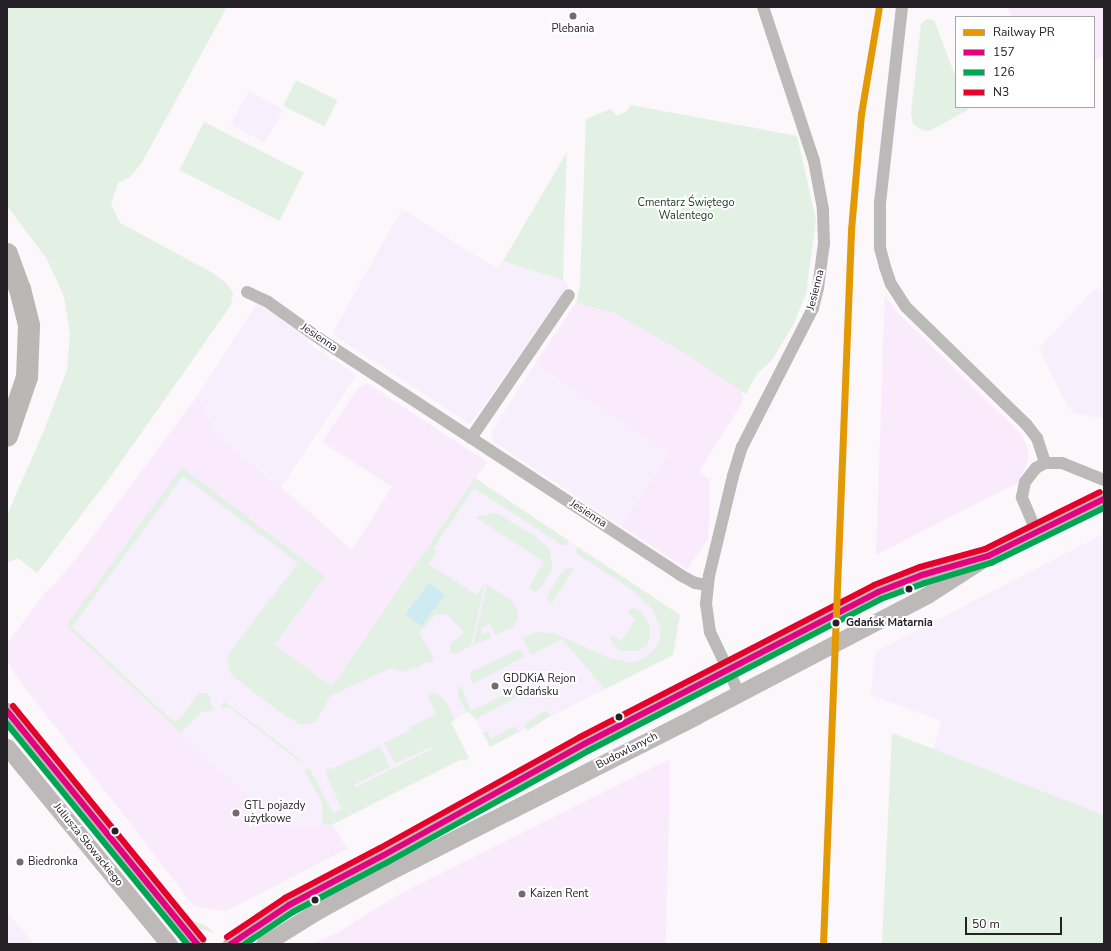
<!DOCTYPE html>
<meta charset="utf-8">
<style>
body{margin:0}
#map{position:relative;width:1111px;height:951px;overflow:hidden;background:#fbf7fb;font-family:"Nunito Sans",sans-serif}
div>[style]{position:absolute}
[style*='--x']{left:calc(var(--x)*1px);top:calc(var(--y)*1px);width:calc(var(--w)*1px);rotate:calc(var(--a)*1deg)}
.built>*{inset:0;background:#faebfc}
.industrial>*{inset:0;background:#f7effc;transform-origin:0 0}
.green>*{inset:0;background:#e3f0e4;transform-origin:0 0}
.water>*{inset:0;background:#ceeaf2;transform-origin:0 0}
.street>*{height:12px;margin:-6px;padding:0 6px;transform-origin:6px;border-radius:6px;background:#bcbab8}
.secondary>*{height:17px;margin:-8.5px;padding:0 8.5px;transform-origin:8.5px;border-radius:8.5px;background:#bcb9b8}
.highway>*{height:22px;margin:-11px;padding:0 11px;transform-origin:11px;border-radius:11px;background:#bab7b5}
.bus-1>*{height:6px;margin:-3px;padding:0 3px;transform-origin:3px;border-radius:3px;background:#e5007d}
.bus-2>*{height:6px;margin:-3px;padding:0 3px;transform-origin:3px;border-radius:3px;background:#00a651}
.bus-3>*{height:6px;margin:-3px;padding:0 3px;transform-origin:3px;border-radius:3px;background:#e4002b}
.rail-1>*{height:7px;margin:-3.5px;padding:0 3.5px;transform-origin:3.5px;border-radius:3.5px;background:#e29904}
.dots>*{width:11px;height:11px;translate:-50% -50%;box-sizing:border-box;border:2px solid #fff;border-radius:50%}
span{translate:-50% -50%;white-space:nowrap;text-align:center;line-height:1.15;-webkit-text-stroke:4px #fff;paint-order:stroke}
.poi-label{font-size:11px;color:#262027}
.left{translate:0 -50%;text-align:left}
.park-label{font-size:11px;color:#163e1c}
.street-label{font-size:11px;color:#262027}
.stop-label{font-size:11px;color:#262027;font-weight:700}
.frame{position:absolute;inset:0;border:8px solid #262027;pointer-events:none}
.legend{position:absolute;left:955px;top:16px;width:140px;height:92px;box-sizing:border-box;background:#fff;border:1px solid #a8a6a9;margin:0;padding:5px 7px;list-style:none;font-size:12px;color:#262027}
.legend li{display:flex;align-items:center;gap:8px;height:20px}
.legend b{width:20px;border:1px solid #a8a6a9}
.scale{position:absolute;left:965px;top:917px;width:97px;height:18px;box-sizing:border-box;border:2px solid #262027;border-top:0;padding-left:5px;font-size:12px;line-height:14px;white-space:nowrap;color:#262027;-webkit-text-stroke:3px #fff;paint-order:stroke}
</style>
<div id="map">
<div class="built">
<div style="clip-path:polygon(1007px 7px,1104px 7px,1104px 56px,1094px 61px,1094px 17px,1012px 17px)"></div>
<div style="clip-path:polygon(885px 295px,895px 310px,1022px 435px,1028px 449px,1028px 460px,1019px 482px,876px 555px)"></div>
<div style="clip-path:polygon(576px 303px,614px 313px,687px 355px,741px 391px,743px 401px,699px 472px,710px 480px,708px 539px,687px 569px,621px 526px,669px 453px,535px 364px)"></div>
<div style="clip-path:polygon(367px 383px,487px 462px,333px 686px,275px 645px,325px 576px,66px 626px,283px 828px,333px 824px,347px 849px,226px 911px,194px 906px,16px 676px,7px 659px,7px 644px,45px 593px,54px 585px,83px 550px,198px 395px,215px 430px,279px 489px,281px 487px,352px 550px,392px 487px,322px 442px,357px 389px)"></div>
<div style="clip-path:polygon(670px 759px,666px 944px,312px 944px,337px 933px,398px 895px)"></div>
</div>
<div class="industrial">
<div style="left:249px;top:91px;width:39px;height:38px;rotate:29deg"></div>
<div style="clip-path:polygon(402px 209px,497px 269px,503px 261px,563px 280px,568px 286px,470px 424px,332px 334px)"></div>
<div style="clip-path:polygon(1104px 286px,1104px 418px,1076px 414px,1068px 407px,1039px 348px,1093px 291px)"></div>
<div style="clip-path:polygon(257px 304px,309px 337px,306px 342px,356px 375px,279px 490px,215px 430px,198px 395px)"></div>
<div style="clip-path:polygon(535px 364px,669px 453px,621px 526px,493px 441px,491px 432px)"></div>
<div style="clip-path:polygon(182px 467px,325px 576px,275px 645px,332px 686px,475px 478px,680px 615px,673px 655px,490px 747px,474px 717px,472px 717px,469px 712px,446px 724px,463px 759px,333px 824px,283px 828px,66px 626px)"></div>
<div style="clip-path:polygon(1104px 534px,1104px 815px,933px 749px,941px 726px,939px 720px,871px 695px,875px 652px)"></div>
<div style="clip-path:polygon(7px 912px,34px 944px,7px 944px)"></div>
</div>
<div class="green">
<div style="clip-path:polygon(7px 7px,227px 7px,141px 164px,130px 177px,118px 183px,111px 204px,120px 223px,211px 272px,226px 283px,233px 293px,231px 305px,111px 476px,37px 573px,18px 558px,7px 563px,7px 515px,43px 433px,67px 370px,70px 333px,64px 297px,47px 259px,7px 206px)"></div>
<div style="clip-path:polygon(927px 19px,934px 20px,956px 78px,956px 107px,967px 107px,968px 110px,929px 131px,921px 130px,913px 124px,911px 113px,921px 24px)"></div>
<div style="left:296px;top:80px;width:46px;height:29px;rotate:26deg"></div>
<div style="clip-path:polygon(631px 105px,797px 136px,816px 220px,806px 294px,793px 325px,772px 360px,757px 374px,746px 394px,687px 355px,614px 313px,576px 303px,580px 286px,586px 119px,611px 109px,616px 116px,626px 112px)"></div>
<div style="left:204px;top:122px;width:112px;height:54px;rotate:27deg"></div>
<div style="clip-path:polygon(567px 152px,566px 172px,563px 280px,503px 261px)"></div>
<div style="clip-path:polygon(182px 467px,325px 576px,275px 645px,332px 686px,475px 478px,569px 541px,566px 545px,562px 545px,474px 488px,433px 549px,437px 552px,429px 564px,477px 595px,485px 583px,471px 646px,455px 654px,450px 652px,450px 644px,464px 633px,447px 614px,435px 615px,419px 633px,433px 656px,433px 662px,426px 662px,418px 668px,413px 668px,403px 672px,391px 668px,330px 696px,317px 720px,308px 724px,300px 724px,284px 715px,235px 678px,230px 672px,227px 662px,230px 652px,298px 563px,183px 476px,72px 627px,174px 722px,180px 718px,199px 693px,207px 693px,209px 695px,213px 710px,202px 712px,181px 733px,66px 626px)"></div>
<div style="clip-path:polygon(497px 513px,536px 537px,549px 549px,553px 568px,540px 588px,535px 592px,529px 587px,544px 562px,475px 517px)"></div>
<div style="clip-path:polygon(578px 547px,680px 615px,673px 655px,605px 689px,562px 639px,531px 655px,523px 638px,538px 632px,553px 633px,609px 658px,631px 663px,645px 658px,656px 647px,660px 638px,660px 628px,653px 610px,631px 589px,577px 554px,576px 550px)"></div>
<div style="clip-path:polygon(568px 568px,574px 569px,552px 603px,547px 599px,547px 596px,561px 573px)"></div>
<div style="clip-path:polygon(487px 584px,513px 602px,517px 609px,518px 618px,513px 627px,495px 635px,490px 624px,481px 628px,483px 634px,489px 632px,492px 637px,473px 646px)"></div>
<div style="clip-path:polygon(633px 607px,641px 612px,648px 621px,650px 629px,650px 637px,647px 644px,639px 651px,622px 651px,613px 645px,610px 638px,611px 635px,621px 641px,636px 619px,627px 613px)"></div>
<div style="clip-path:polygon(520px 649px,524px 657px,472px 684px,470px 672px)"></div>
<div style="clip-path:polygon(461px 686px,471px 711px,516px 689px,519px 696px,476px 719px,469px 712px,467px 713px,459px 698px,457px 691px)"></div>
<div style="clip-path:polygon(431px 693px,439px 695px,446px 702px,455px 720px,451px 722px,469px 758px,464px 761px,462px 759px,333px 824px,323px 825px,322px 802px,304px 770px,309px 769px,312px 773px,333px 813px,342px 809px,326px 774px,326px 770px,331px 767px,332px 769px,380px 746px,390px 767px,354px 785px,355px 788px,432px 749px,431px 747px,395px 764px,384px 743px,410px 730px,409px 728px,436px 714px,428px 697px)"></div>
<div style="clip-path:polygon(225px 702px,286px 748px,301px 761px,300px 762px,229px 707px,221px 708px,222px 704px)"></div>
<div style="left:546px;top:710px;width:7px;height:27px;rotate:56deg"></div>
<div style="clip-path:polygon(515px 726px,518px 732px,490px 747px,483px 733px,487px 731px,491px 738px)"></div>
<div style="clip-path:polygon(892px 733px,1104px 815px,1104px 944px,882px 944px)"></div>
<div style="clip-path:polygon(185px 918px,205px 925px,215px 933px,194px 927px)"></div>
</div>
<div class="water">
<div style="left:429px;top:583px;width:20px;height:39px;rotate:37deg"></div>
</div>
<div class="street">
<div style="--x:902;--y:7;--w:196;--a:96.4"></div>
<div style="--x:880;--y:202;--w:46;--a:90"></div>
<div style="--x:880;--y:248;--w:20;--a:75"></div>
<div style="--x:885;--y:267;--w:18;--a:71"></div>
<div style="--x:891;--y:284;--w:27;--a:57"></div>
<div style="--x:906;--y:307;--w:168;--a:44.3"></div>
<div style="--x:1026;--y:424;--w:18;--a:52"></div>
<div style="--x:1037;--y:438;--w:26;--a:72"></div>
<div style="--x:247;--y:292;--w:23;--a:25"></div>
<div style="--x:268;--y:302;--w:64;--a:35.4"></div>
<div style="--x:320;--y:339;--w:430;--a:33.2"></div>
<div style="--x:680;--y:575;--w:17;--a:28"></div>
<div style="--x:695;--y:583;--w:12;--a:9"></div>
<div style="--x:471;--y:438;--w:173;--a:-55.6"></div>
<div style="--x:1037;--y:533;--w:39;--a:-113"></div>
<div style="--x:1022;--y:497;--w:15;--a:-79"></div>
<div style="--x:1025;--y:482;--w:18;--a:-52"></div>
<div style="--x:1036;--y:468;--w:10;--a:-29"></div>
<div style="--x:1045;--y:463;--w:17;--a:0"></div>
<div style="--x:1062;--y:463;--w:45;--a:22"></div>
<div style="--x:739;--y:693;--w:68;--a:-115.4"></div>
<div style="--x:710;--y:632;--w:28;--a:-98"></div>
<div style="--x:706;--y:604;--w:28;--a:-84"></div>
<div style="--x:709;--y:576;--w:103;--a:-76.5"></div>
<div style="--x:733;--y:476;--w:30;--a:-73"></div>
<div style="--x:742;--y:447;--w:156;--a:-62.9"></div>
<div style="--x:813;--y:308;--w:21;--a:-76"></div>
<div style="--x:818;--y:288;--w:45;--a:-82.4"></div>
<div style="--x:824;--y:243;--w:34;--a:-92"></div>
<div style="--x:823;--y:209;--w:49;--a:-100.6"></div>
<div style="--x:814;--y:161;--w:162;--a:-108.3"></div>
</div>
<div class="secondary">
<div style="--x:7;--y:711;--w:301;--a:50.8"></div>
<div style="--x:7;--y:747;--w:255;--a:50.6"></div>
<div style="--x:231;--y:944;--w:70;--a:-33.9"></div>
<div style="--x:289;--y:905;--w:107;--a:-27.8"></div>
<div style="--x:384;--y:855;--w:229;--a:-29"></div>
<div style="--x:584;--y:744;--w:197;--a:-27.5"></div>
<div style="--x:759;--y:653;--w:134;--a:-27.1"></div>
<div style="--x:878;--y:592;--w:47;--a:-21.1"></div>
<div style="--x:922;--y:575;--w:49;--a:-15.5"></div>
<div style="--x:264;--y:944;--w:65;--a:-31.7"></div>
<div style="--x:319;--y:910;--w:75;--a:-28.6"></div>
<div style="--x:385;--y:874;--w:349;--a:-26.9"></div>
<div style="--x:696;--y:716;--w:261;--a:-27.6"></div>
<div style="--x:927;--y:595;--w:72;--a:-32.6"></div>
<div style="--x:988;--y:556;--w:129;--a:-26.2"></div>
</div>
<div class="highway">
<div style="--x:7;--y:254;--w:37;--a:70"></div>
<div style="--x:20;--y:289;--w:38;--a:76"></div>
<div style="--x:29;--y:326;--w:51;--a:92.2"></div>
<div style="--x:27;--y:377;--w:62;--a:108.7"></div>
</div>
<div class="bus-1">
<div style="--x:7;--y:711;--w:301;--a:50.8"></div>
<div style="--x:231;--y:944;--w:70;--a:-33.9"></div>
<div style="--x:289;--y:905;--w:107;--a:-27.8"></div>
<div style="--x:384;--y:855;--w:229;--a:-29"></div>
<div style="--x:584;--y:744;--w:331;--a:-27.3"></div>
<div style="--x:878;--y:592;--w:47;--a:-21.1"></div>
<div style="--x:922;--y:575;--w:69;--a:-16.1"></div>
<div style="--x:988;--y:556;--w:129;--a:-26.2"></div>
</div>
<div class="bus-2">
<div style="--x:7;--y:724;--w:284;--a:50.7"></div>
<div style="--x:245;--y:944;--w:58;--a:-33.7"></div>
<div style="--x:293;--y:912;--w:107;--a:-27.8"></div>
<div style="--x:388;--y:862;--w:229;--a:-29"></div>
<div style="--x:588;--y:751;--w:330;--a:-27.4"></div>
<div style="--x:881;--y:599;--w:47;--a:-20"></div>
<div style="--x:925;--y:583;--w:69;--a:-16.9"></div>
<div style="--x:991;--y:563;--w:126;--a:-26"></div>
</div>
<div class="bus-3">
<div style="--x:13;--y:706;--w:301;--a:50.8"></div>
<div style="--x:227;--y:937;--w:70;--a:-33.9"></div>
<div style="--x:285;--y:898;--w:107;--a:-27.8"></div>
<div style="--x:380;--y:848;--w:229;--a:-29"></div>
<div style="--x:580;--y:737;--w:331;--a:-27.3"></div>
<div style="--x:874;--y:585;--w:49;--a:-21.4"></div>
<div style="--x:920;--y:567;--w:67;--a:-15.5"></div>
<div style="--x:985;--y:549;--w:128;--a:-26.4"></div>
</div>
<div class="rail-1">
<div style="--x:823;--y:944;--w:715;--a:-87.75"></div>
<div style="--x:851;--y:230;--w:116;--a:-85.1"></div>
<div style="--x:861;--y:114;--w:109;--a:-80.5"></div>
</div>
<div class="dots">
<div style="left:573px;top:16px;background:#716b71"></div>
<div style="left:909px;top:589px;background:#262027"></div>
<div style="left:836px;top:623px;background:#262027"></div>
<div style="left:495px;top:686px;background:#716b71"></div>
<div style="left:619px;top:717px;background:#262027"></div>
<div style="left:236px;top:813px;background:#716b71"></div>
<div style="left:115px;top:831px;background:#262027"></div>
<div style="left:20px;top:862px;background:#716b71"></div>
<div style="left:522px;top:894px;background:#716b71"></div>
<div style="left:315px;top:900px;background:#262027"></div>
</div>
<div class="poi-label">
<span style="left:573px;top:29px">Plebania</span>
<span class="left" style="left:503px;top:686px">GDDKiA Rejon<br>w Gdańsku</span>
<span class="left" style="left:244px;top:813px">GTL pojazdy<br>użytkowe</span>
<span class="left" style="left:28px;top:862px">Biedronka</span>
<span class="left" style="left:530px;top:894px">Kaizen Rent</span>
</div>
<div class="park-label">
<span style="left:686px;top:210px">Cmentarz Świętego<br>Walentego</span>
</div>
<div class="street-label">
<span style="left:816px;top:290px;rotate:-76deg">Jesienna</span>
<span style="left:319px;top:338px;rotate:34deg">Jesienna</span>
<span style="left:588px;top:514px;rotate:33deg">Jesienna</span>
<span style="left:627px;top:751px;rotate:-27deg">Budowlanych</span>
<span style="left:88px;top:845px;rotate:51deg">Juliusza Słowackiego</span>
</div>
<div class="stop-label">
<span class="left" style="left:846px;top:623px">Gdańsk Matarnia</span>
</div>
<div class="frame"></div>
<ul class="legend">
<li><b style="height:5px;background:#e29904"></b>Railway PR</li>
<li><b style="height:5px;background:#e5007d"></b>157</li>
<li><b style="height:5px;background:#00a651"></b>126</li>
<li><b style="height:5px;background:#e4002b"></b>N3</li>
</ul>
<div class="scale">50 m</div>
</div>
